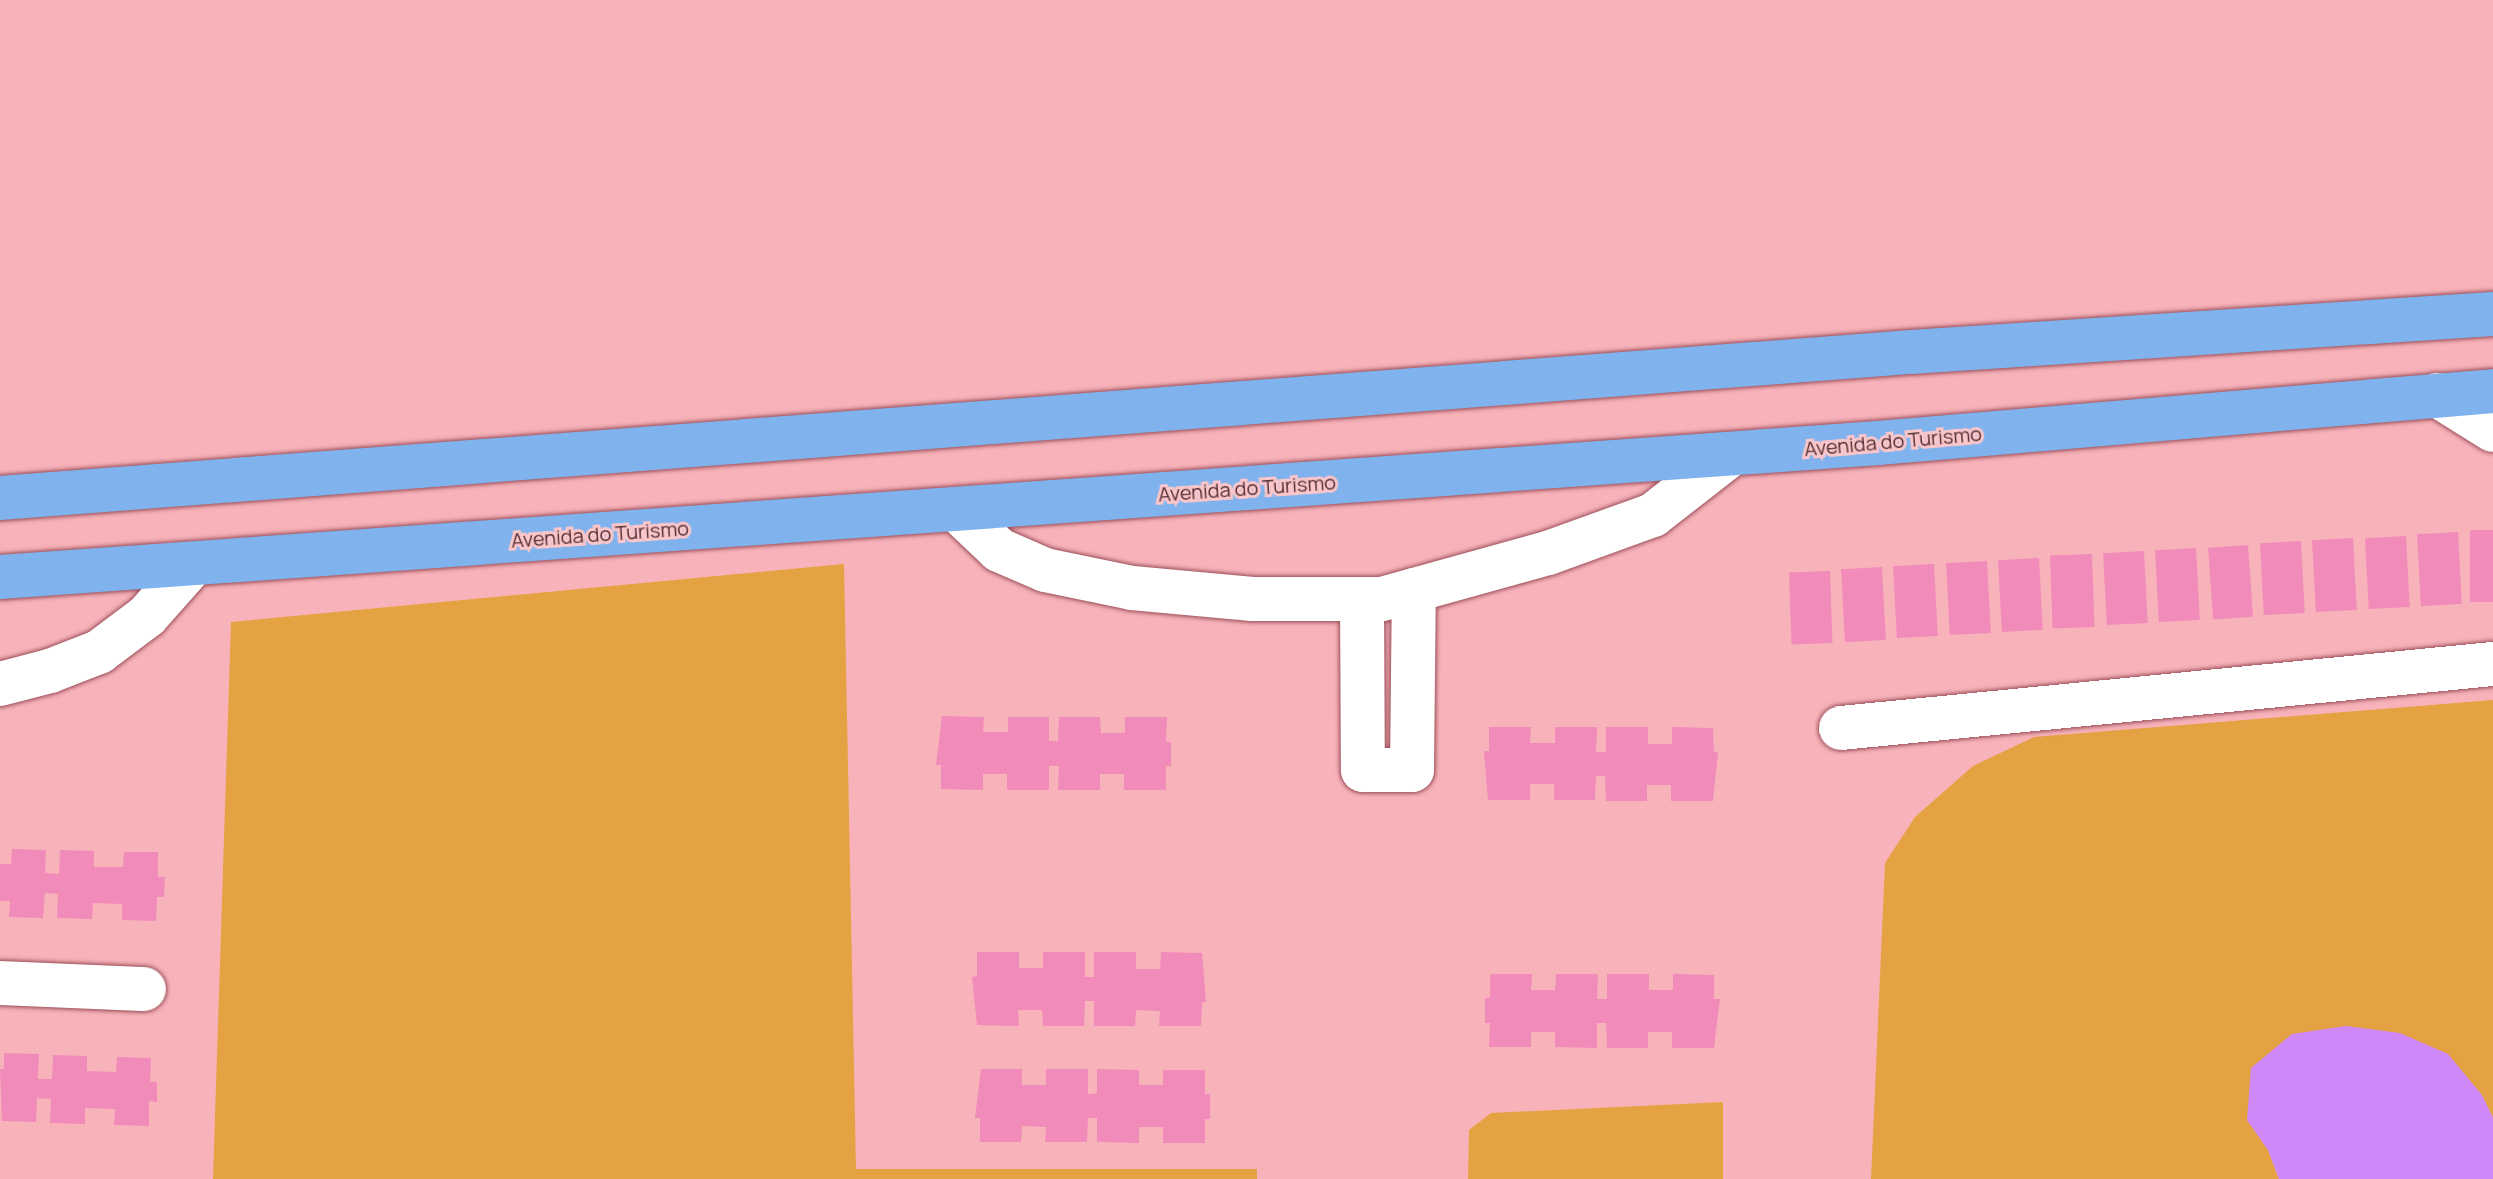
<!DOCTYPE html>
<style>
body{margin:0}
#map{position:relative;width:2493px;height:1179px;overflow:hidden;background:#f8b3ba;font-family:Manrope,sans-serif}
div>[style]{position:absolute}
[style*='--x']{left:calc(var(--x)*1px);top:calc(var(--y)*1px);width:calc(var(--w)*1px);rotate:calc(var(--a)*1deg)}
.green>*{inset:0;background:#e4a243}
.water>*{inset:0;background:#cf88f7}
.building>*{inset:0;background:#f18bb9;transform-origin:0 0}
.roads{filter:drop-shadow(0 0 2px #9b4f59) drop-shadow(0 0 2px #9b4f59)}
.street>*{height:44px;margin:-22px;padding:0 22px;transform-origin:22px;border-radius:22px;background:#fff}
.highway>*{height:44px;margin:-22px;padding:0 22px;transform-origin:22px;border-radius:22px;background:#80b3ee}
span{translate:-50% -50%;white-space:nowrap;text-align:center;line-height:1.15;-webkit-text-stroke:6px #fbc6ca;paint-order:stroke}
.street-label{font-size:20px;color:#533034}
</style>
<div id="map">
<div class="green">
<div style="clip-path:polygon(844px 564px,856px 1169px,1257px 1169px,1257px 1179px,213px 1179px,231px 622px)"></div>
<div style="clip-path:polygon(2493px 700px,2493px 1118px,2482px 1095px,2247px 1120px,2268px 1150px,2279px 1179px,1871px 1179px,1885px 863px,1915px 817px,1973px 766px,2034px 737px)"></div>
<div style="clip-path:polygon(1723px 1102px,1723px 1179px,1468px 1179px,1469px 1130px,1491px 1113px)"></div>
</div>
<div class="water">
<div style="clip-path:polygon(2346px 1026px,2400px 1033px,2448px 1054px,2482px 1095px,2493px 1118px,2493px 1179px,2279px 1179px,2268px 1150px,2247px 1120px,2251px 1068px,2292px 1034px)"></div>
</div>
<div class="building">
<div style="left:2493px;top:530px;width:72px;height:23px;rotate:90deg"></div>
<div style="left:2458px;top:532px;width:72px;height:41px;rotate:87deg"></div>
<div style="left:2406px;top:536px;width:71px;height:41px;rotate:87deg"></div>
<div style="left:2353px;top:538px;width:72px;height:41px;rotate:87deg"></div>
<div style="left:2301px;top:541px;width:72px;height:41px;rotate:87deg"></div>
<div style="left:2248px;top:545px;width:72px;height:40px;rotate:86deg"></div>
<div style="left:2196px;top:548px;width:72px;height:41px;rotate:87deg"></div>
<div style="left:2144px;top:551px;width:72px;height:41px;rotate:87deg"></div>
<div style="left:2092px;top:554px;width:73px;height:42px;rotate:88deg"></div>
<div style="left:2039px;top:558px;width:72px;height:41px;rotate:87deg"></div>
<div style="left:1987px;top:561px;width:72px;height:41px;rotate:87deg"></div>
<div style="left:1934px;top:564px;width:72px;height:41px;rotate:87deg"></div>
<div style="left:1882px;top:567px;width:73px;height:41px;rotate:87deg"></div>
<div style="left:1830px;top:571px;width:72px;height:41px;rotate:88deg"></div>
<div style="clip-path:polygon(942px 716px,984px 717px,983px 732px,1008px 732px,1008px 717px,1049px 717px,1049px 741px,1058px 741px,1059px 717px,1100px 717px,1101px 733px,1125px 733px,1125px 717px,1167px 717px,1166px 742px,1171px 742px,1171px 766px,1166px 766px,1166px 790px,1124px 790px,1124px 774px,1100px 774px,1100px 790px,1058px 790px,1059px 766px,1049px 766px,1049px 790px,1007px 790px,1007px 774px,983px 774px,983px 790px,941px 789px,941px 765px,936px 765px)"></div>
<div style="clip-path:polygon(1489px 727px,1531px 727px,1530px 743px,1555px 743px,1555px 727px,1597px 727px,1596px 752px,1606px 752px,1606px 727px,1648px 727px,1648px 744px,1672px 744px,1672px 727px,1713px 728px,1714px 752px,1718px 752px,1713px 801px,1671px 801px,1671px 785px,1647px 785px,1647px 801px,1606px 801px,1605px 776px,1596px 776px,1595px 800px,1554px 800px,1554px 784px,1530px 784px,1530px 800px,1488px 800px,1484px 751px,1489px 751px)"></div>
<div style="clip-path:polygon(12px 849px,46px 850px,45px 873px,59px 874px,60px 850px,94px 851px,94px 867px,123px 867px,124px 852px,158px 852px,158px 877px,165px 877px,164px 897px,157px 897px,156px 921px,122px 920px,122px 904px,93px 903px,92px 919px,57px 918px,58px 894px,45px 893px,43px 918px,9px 917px,10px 901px,0 901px,0 864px,11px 864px)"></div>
<div style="clip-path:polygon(977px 952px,1019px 952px,1019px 968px,1043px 968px,1043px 952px,1085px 952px,1085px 977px,1094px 977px,1094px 952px,1136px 952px,1136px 969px,1160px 969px,1161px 952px,1202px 953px,1206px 1002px,1202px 1002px,1201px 1026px,1159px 1026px,1160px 1011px,1136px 1010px,1135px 1026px,1094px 1026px,1094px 1001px,1085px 1001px,1084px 1026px,1043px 1026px,1042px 1010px,1018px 1010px,1019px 1026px,977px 1025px,972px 977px,977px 976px)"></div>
<div style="clip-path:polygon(1490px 974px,1532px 974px,1531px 990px,1555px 990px,1556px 974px,1598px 974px,1597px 999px,1607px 999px,1607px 974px,1649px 974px,1649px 990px,1673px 990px,1673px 974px,1714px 975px,1714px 999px,1720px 999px,1714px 1048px,1672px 1048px,1672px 1032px,1648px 1032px,1648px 1048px,1607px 1048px,1606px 1023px,1597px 1023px,1597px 1048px,1555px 1047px,1555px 1032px,1531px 1032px,1531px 1047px,1489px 1047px,1490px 1023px,1485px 1023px,1485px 998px,1490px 998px)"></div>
<div style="clip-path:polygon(4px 1053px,39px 1054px,38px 1079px,52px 1079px,53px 1055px,87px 1056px,87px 1071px,116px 1072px,117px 1057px,151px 1058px,150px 1082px,157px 1082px,157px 1102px,149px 1101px,149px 1126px,114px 1125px,115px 1109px,85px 1108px,85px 1124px,50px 1123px,51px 1099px,37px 1098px,36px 1122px,2px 1121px,0 1069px,4px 1069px)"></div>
<div style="clip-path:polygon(981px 1069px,1022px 1069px,1022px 1085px,1046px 1085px,1046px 1069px,1088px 1069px,1088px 1094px,1092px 1094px,1097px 1093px,1097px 1069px,1139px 1070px,1139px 1085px,1163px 1085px,1163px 1070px,1205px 1070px,1205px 1094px,1210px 1094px,1210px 1119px,1205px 1119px,1205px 1143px,1163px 1143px,1163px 1127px,1139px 1127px,1139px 1143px,1097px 1142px,1097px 1118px,1088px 1118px,1087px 1142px,1045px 1142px,1046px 1127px,1022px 1126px,1021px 1142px,980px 1142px,980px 1118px,975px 1118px)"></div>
</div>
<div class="roads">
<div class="street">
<div style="--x:2437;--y:395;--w:66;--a:32"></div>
<div style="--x:956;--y:509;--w:59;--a:43.6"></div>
<div style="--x:999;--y:550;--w:50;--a:23.5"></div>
<div style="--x:1045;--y:570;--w:89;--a:11.7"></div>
<div style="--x:1132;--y:588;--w:121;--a:5.2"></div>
<div style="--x:1252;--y:599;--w:130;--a:0"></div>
<div style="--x:1382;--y:599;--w:172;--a:-15.5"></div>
<div style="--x:1548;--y:553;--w:112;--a:-19.9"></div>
<div style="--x:1653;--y:515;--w:99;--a:-38"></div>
<div style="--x:1362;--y:599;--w:171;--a:89.7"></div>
<div style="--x:1363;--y:770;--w:49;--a:0"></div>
<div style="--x:1412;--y:770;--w:180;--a:-89.4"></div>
<div style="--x:0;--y:684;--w:52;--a:-14.6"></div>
<div style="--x:50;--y:671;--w:53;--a:-21.2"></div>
<div style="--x:99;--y:652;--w:60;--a:-36.9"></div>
<div style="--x:147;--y:616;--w:69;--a:-48.5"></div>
<div style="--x:1841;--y:728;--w:655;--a:-5.61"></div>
<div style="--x:0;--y:983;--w:144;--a:2.4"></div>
</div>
<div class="highway">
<div style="--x:0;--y:498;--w:1917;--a:-4.37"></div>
<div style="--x:1911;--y:352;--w:583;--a:-3.74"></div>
<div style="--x:0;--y:577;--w:1883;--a:-4.08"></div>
<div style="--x:1878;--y:443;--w:617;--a:-4.83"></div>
</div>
</div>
<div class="street-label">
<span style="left:1893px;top:441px;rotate:-5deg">Avenida do Turismo</span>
<span style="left:1247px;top:488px;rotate:-4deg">Avenida do Turismo</span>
<span style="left:600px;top:534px;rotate:-4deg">Avenida do Turismo</span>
</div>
</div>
